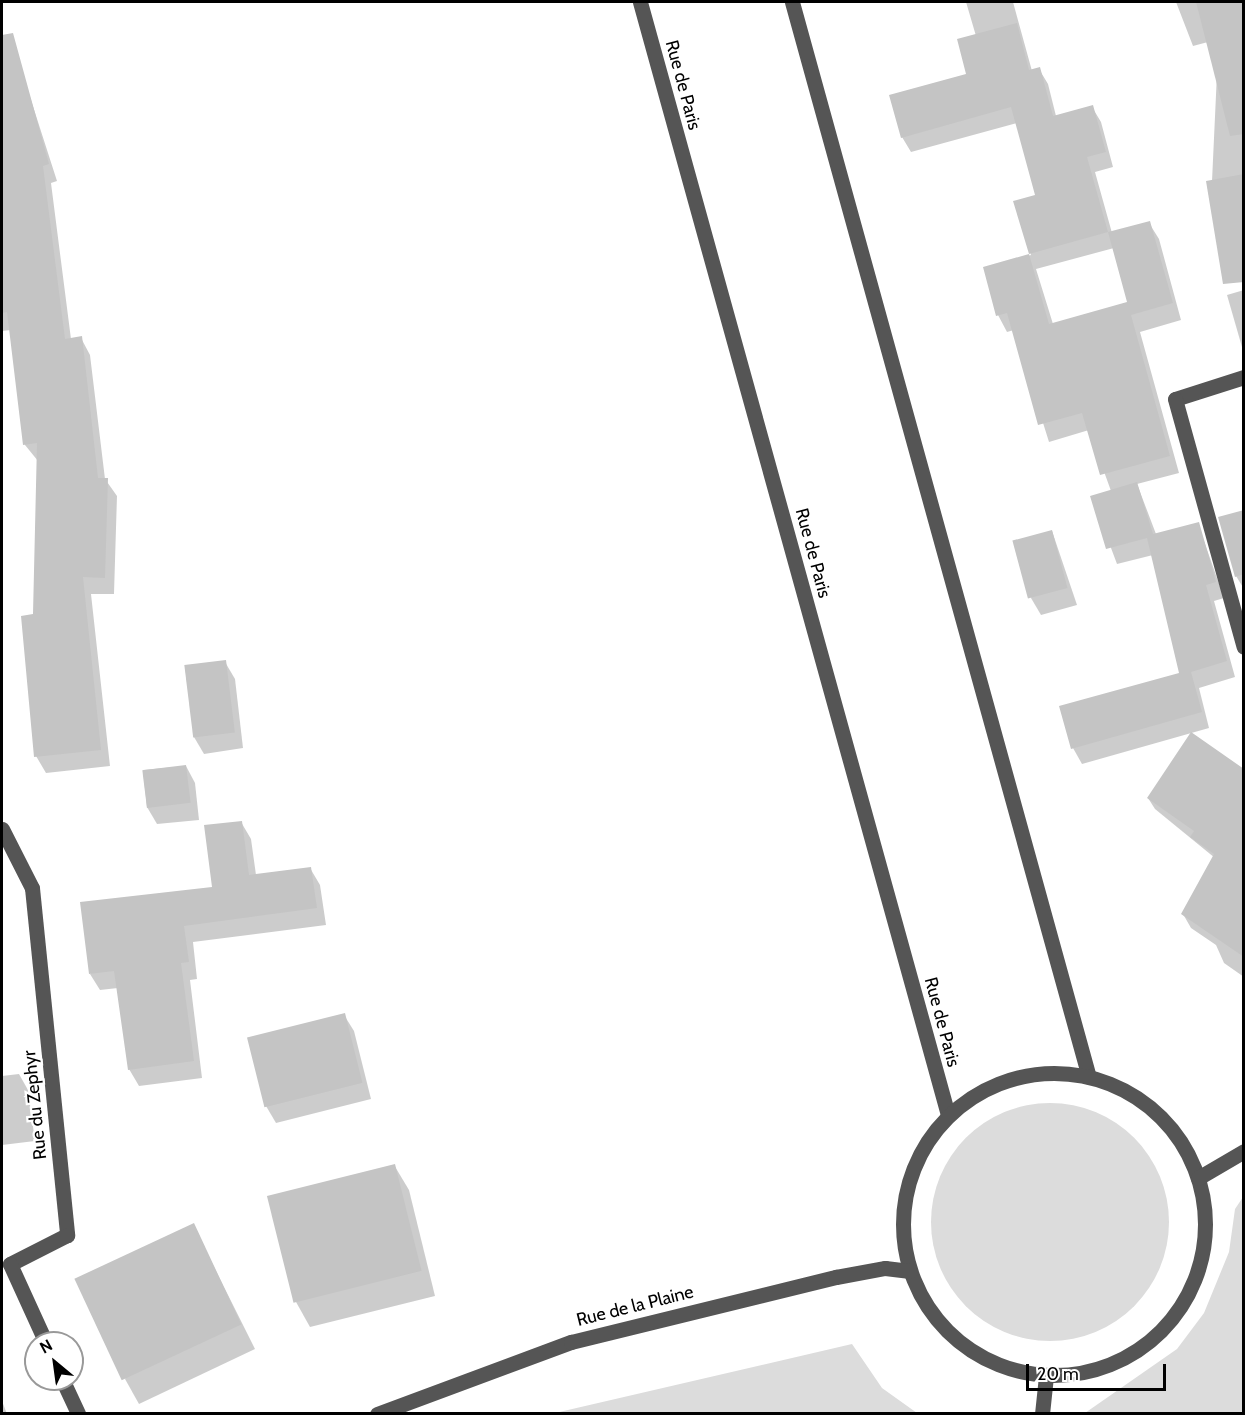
<!DOCTYPE html>
<style>
body{margin:0}
#map{position:relative;width:1245px;height:1415px;overflow:hidden;background:#fff;font-family:Cabin,sans-serif}
div>[style]{position:absolute}
[style*='--x']{left:calc(var(--x)*1px);top:calc(var(--y)*1px);width:calc(var(--w)*1px);rotate:calc(var(--a)*1deg)}
.green>*{inset:0;background:#dcdcdc}
.round{border-radius:50%}
.shadow>*{inset:0;background:#0003}
.building>*{inset:0;background:#c4c4c4;transform-origin:0 0}
.minor>*{height:15px;margin:-7.5px;padding:0 7.5px;transform-origin:7.5px;border-radius:7.5px;background:#555}
.minor>.ring{margin:-7.5px;padding:0;box-sizing:content-box;background:none;border:15px solid #555;border-radius:50%}
span{translate:-50% -50%;white-space:nowrap;text-align:center;line-height:1.15;-webkit-text-stroke:4.5px #fff;paint-order:stroke}
.street-label{font-size:18px;color:#000}
.frame{position:absolute;inset:0;border:3px solid #000;pointer-events:none}
.north{position:absolute;left:24px;top:1331px;width:60px;height:60px;box-sizing:border-box;background:#fff;border:2px solid #999;border-radius:50%;rotate:331deg;font-size:16px;font-weight:700;line-height:24px;text-align:center;color:#000}
.north::after{content:'';display:block;margin:auto;width:21px;height:27px;background:#000;clip-path:polygon(50% 0,100% 100%,50% 72%,0 100%)}
.scale{position:absolute;left:1026px;top:1364px;width:140px;height:27px;box-sizing:border-box;border:3px solid #000;border-top:0;padding-left:8px;font-size:18px;line-height:21px;white-space:nowrap;color:#000;-webkit-text-stroke:4px #fff;paint-order:stroke}
</style>
<div id="map">
<div class="green">
<div class="round" style="left:931px;top:1103px;width:238px;height:238px"></div>
<div style="clip-path:polygon(1243px 1197px,1243px 1413px,1085px 1413px,1177px 1349px,1204px 1313px,1229px 1252px,1235px 1209px)"></div>
<div style="clip-path:polygon(852px 1344px,882px 1388px,917px 1413px,555px 1413px)"></div>
</div>
<div class="shadow">
<div style="clip-path:polygon(evenodd,966px 2px,1013px 2px,1032px 71px,1039px 69px,1048px 84px,1056px 116px,1092px 107px,1101px 122px,1113px 167px,1095px 172px,1112px 233px,1149px 223px,1159px 239px,1181px 320px,1140px 332px,1179px 473px,1137px 484px,1156px 534px,1198px 524px,1224px 598px,1214px 601px,1235px 677px,1199px 688px,1209px 728px,1082px 764px,1073px 748px,1181px 674px,1153px 555px,1117px 564px,1092px 497px,1111px 491px,1089px 430px,1049px 442px,1014px 330px,1007px 332px,998px 315px,985px 268px,1031px 255px,1015px 202px,1036px 196px,1017px 123px,911px 152px,902px 137px,968px 75px,976px 36px,966px 2px,1114px 248px,1129px 303px,1053px 324px,1036px 269px,1114px 248px)"></div>
<div style="clip-path:polygon(1176px 2px,1244px 2px,1244px 238px,1212px 181px,1217px 73px,1208px 42px,1193px 46px)"></div>
<div style="clip-path:polygon(21px 69px,57px 181px,51px 183px,71px 339px,81px 338px,90px 355px,105px 479px,117px 496px,114px 594px,91px 594px,110px 766px,46px 773px,36px 756px,38px 461px,25px 445px,11px 330px,2px 331px,2px 74px)"></div>
<div style="clip-path:polygon(1244px 290px,1244px 354px,1227px 295px)"></div>
<div style="clip-path:polygon(1244px 511px,1244px 589px,1236px 576px)"></div>
<div style="clip-path:polygon(1052px 531px,1077px 605px,1041px 615px,1031px 598px)"></div>
<div style="clip-path:polygon(225px 662px,235px 679px,243px 748px,204px 754px,194px 737px,185px 666px)"></div>
<div style="clip-path:polygon(1191px 734px,1237px 876px,1155px 809px,1148px 798px)"></div>
<div style="clip-path:polygon(186px 766px,195px 783px,199px 820px,157px 824px,147px 807px,143px 770px)"></div>
<div style="clip-path:polygon(241px 822px,251px 839px,256px 875px,310px 868px,320px 885px,326px 925px,193px 942px,197px 979px,190px 980px,202px 1078px,139px 1086px,129px 1069px,118px 988px,100px 990px,90px 974px,214px 889px)"></div>
<div style="clip-path:polygon(1244px 897px,1244px 977px,1224px 963px,1216px 945px,1191px 928px,1183px 914px)"></div>
<div style="clip-path:polygon(344px 1015px,354px 1031px,371px 1099px,276px 1123px,266px 1106px,249px 1038px)"></div>
<div style="clip-path:polygon(19px 1074px,28px 1090px,35px 1141px,2px 1145px,2px 1076px)"></div>
<div style="clip-path:polygon(394px 1165px,409px 1190px,435px 1296px,310px 1327px,296px 1302px)"></div>
<div style="clip-path:polygon(193px 1225px,255px 1349px,139px 1404px,125px 1379px)"></div>
<div style="clip-path:polygon(2px 1401px,7px 1414px,2px 1414px)"></div>
</div>
<div class="building">
<div style="clip-path:polygon(1196px 2px,1244px 2px,1244px 134px,1230px 136px)"></div>
<div style="clip-path:polygon(1017px 23px,1029px 70px,1040px 67px,1053px 116px,1093px 105px,1106px 152px,1087px 157px,1108px 232px,1029px 254px,1013px 201px,1035px 195px,1011px 107px,901px 138px,889px 95px,966px 74px,957px 39px)"></div>
<div style="clip-path:polygon(13px 33px,49px 164px,43px 166px,65px 339px,82px 336px,98px 478px,108px 478px,105px 578px,83px 577px,101px 750px,34px 757px,21px 616px,33px 614px,37px 443px,23px 445px,7px 312px,2px 313px,2px 35px)"></div>
<div style="clip-path:polygon(1244px 174px,1244px 282px,1223px 284px,1206px 181px)"></div>
<div style="clip-path:polygon(1150px 221px,1173px 303px,1131px 315px,1170px 456px,1100px 475px,1082px 413px,1038px 425px,1007px 313px,996px 316px,983px 267px,1029px 254px,1049px 324px,1127px 302px,1108px 232px)"></div>
<div style="clip-path:polygon(1137px 482px,1153px 534px,1199px 522px,1216px 582px,1206px 585px,1227px 661px,1191px 672px,1202px 712px,1071px 749px,1059px 706px,1179px 673px,1147px 538px,1106px 549px,1090px 496px)"></div>
<div style="clip-path:polygon(1244px 510px,1244px 574px,1235px 577px,1218px 517px)"></div>
<div style="left:1052px;top:530px;width:60px;height:41px;rotate:75deg"></div>
<div style="left:226px;top:660px;width:73px;height:42px;rotate:83deg"></div>
<div style="clip-path:polygon(1191px 732px,1244px 769px,1244px 957px,1181px 914px,1214px 854px,1190px 837px,1194px 831px,1147px 798px)"></div>
<div style="left:186px;top:765px;width:38px;height:44px;rotate:83deg"></div>
<div style="clip-path:polygon(242px 821px,249px 875px,311px 867px,317px 908px,184px 926px,189px 962px,181px 963px,194px 1061px,128px 1070px,114px 971px,89px 974px,80px 902px,212px 887px,204px 825px)"></div>
<div style="left:345px;top:1013px;width:72px;height:101px;rotate:76deg"></div>
<div style="left:395px;top:1164px;width:110px;height:132px;rotate:76deg"></div>
<div style="left:194px;top:1223px;width:112px;height:132px;rotate:65deg"></div>
</div>
<div class="minor">
<div style="--x:640;--y:2;--w:1155;--a:74.53"></div>
<div style="--x:792;--y:2;--w:1115;--a:74.56"></div>
<div style="--x:1244;--y:377;--w:72;--a:162.3"></div>
<div style="--x:1175;--y:399;--w:257;--a:74.5"></div>
<div style="--x:2;--y:829;--w:66;--a:63"></div>
<div style="--x:32;--y:888;--w:349;--a:84.2"></div>
<div style="--x:67;--y:1235;--w:64;--a:153"></div>
<div style="--x:10;--y:1264;--w:87;--a:65.5"></div>
<div class="ring" style="left:903px;top:1073px;width:287px;height:287px"></div>
<div style="--x:1198;--y:1178;--w:53;--a:-30.4"></div>
<div style="--x:62;--y:1379;--w:38;--a:65"></div>
<div style="--x:377;--y:1414;--w:207;--a:-20.4"></div>
<div style="--x:571;--y:1342;--w:273;--a:-13.8"></div>
<div style="--x:836;--y:1277;--w:50;--a:-10.4"></div>
<div style="--x:885;--y:1268;--w:25;--a:7"></div>
<div style="--x:1042;--y:1414;--w:37;--a:-84"></div>
</div>
<div class="street-label">
<span style="left:683px;top:85px;rotate:75deg">Rue de Paris</span>
<span style="left:813px;top:553px;rotate:75deg">Rue de Paris</span>
<span style="left:942px;top:1022px;rotate:75deg">Rue de Paris</span>
<span style="left:35px;top:1105px;rotate:-96deg">Rue du Zephyr</span>
<span style="left:635px;top:1306px;rotate:-14deg">Rue de la Plaine</span>
</div>
<div class="frame"></div>
<div class="north">N</div>
<div class="scale">20 m</div>
</div>
